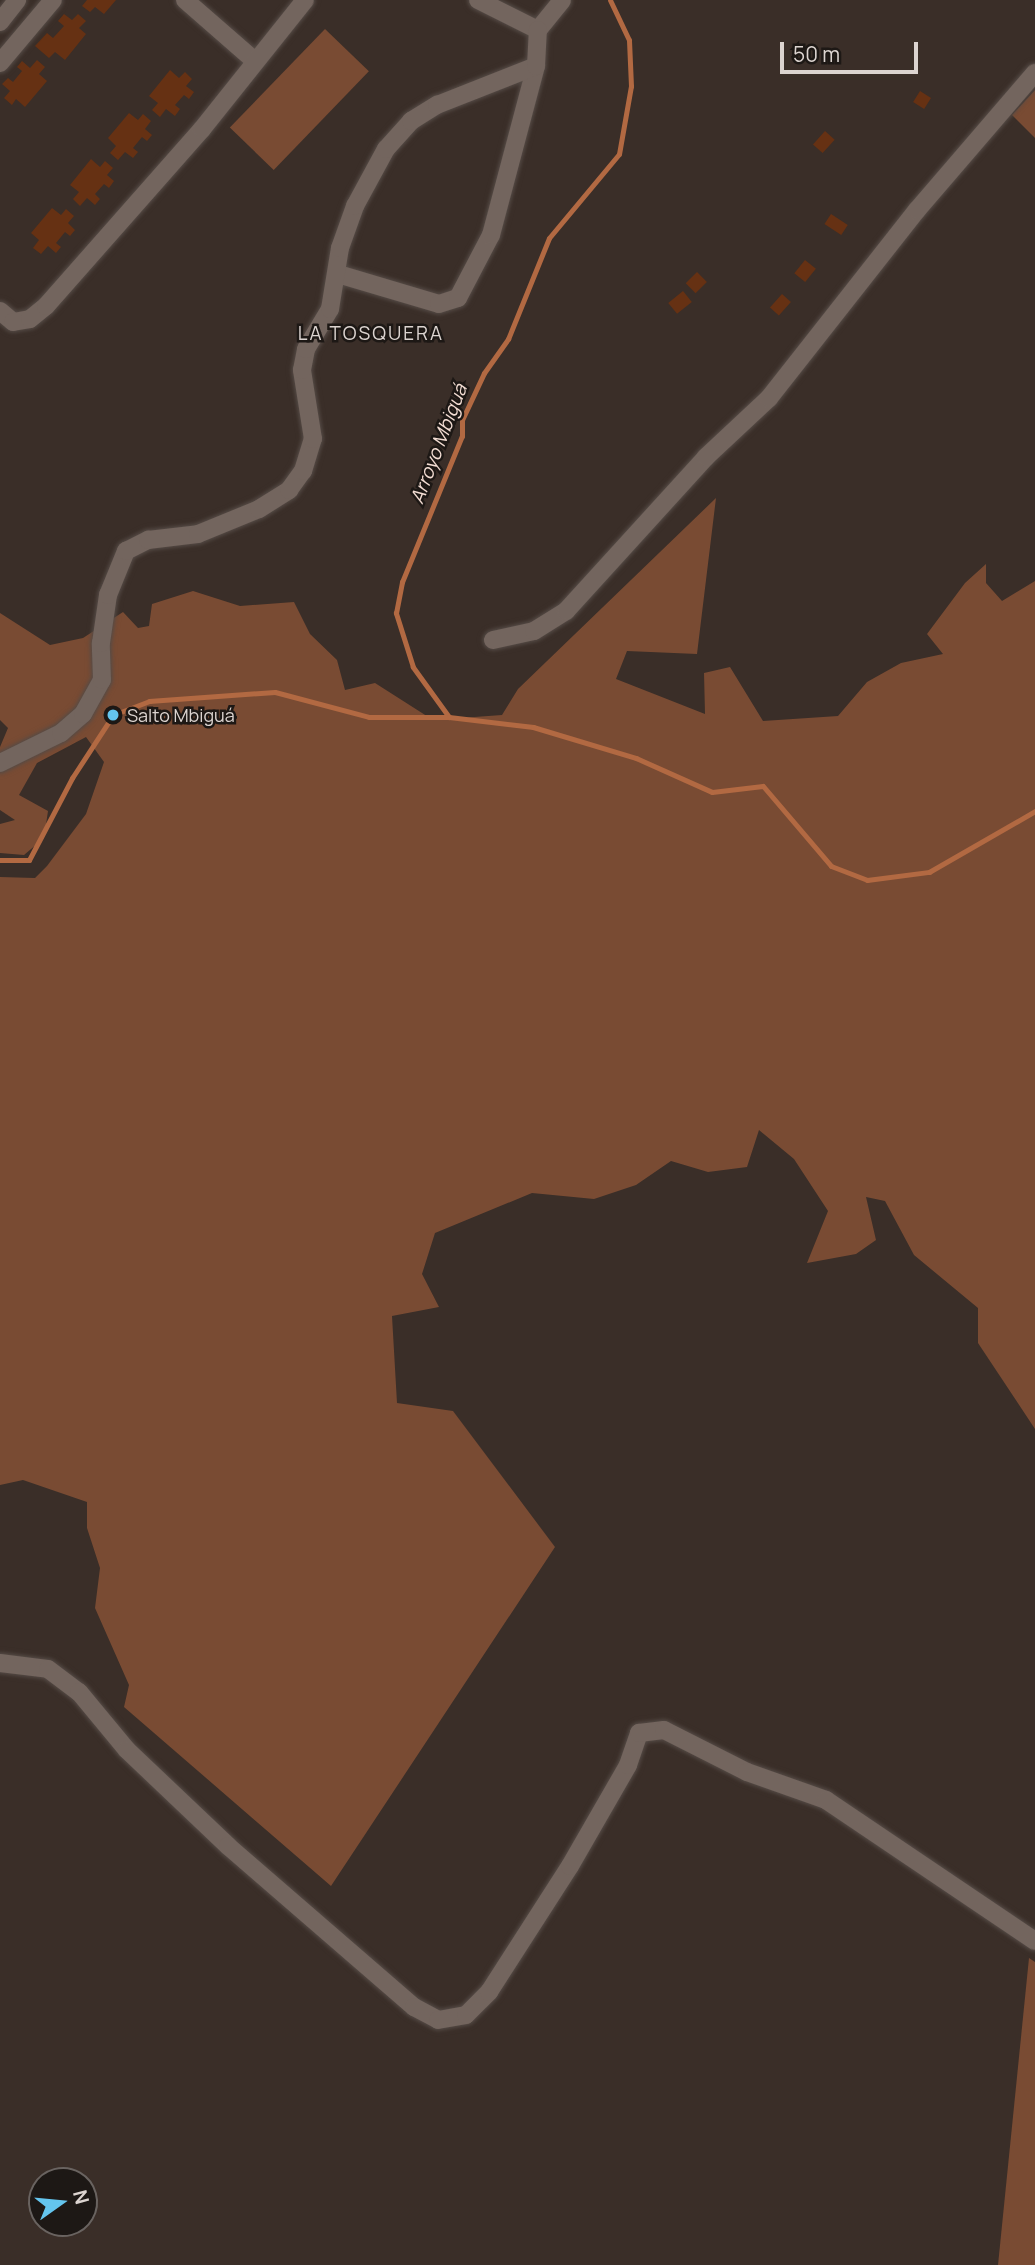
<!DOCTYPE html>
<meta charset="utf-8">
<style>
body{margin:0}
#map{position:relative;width:1035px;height:2265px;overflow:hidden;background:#3a2e28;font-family:Manrope,sans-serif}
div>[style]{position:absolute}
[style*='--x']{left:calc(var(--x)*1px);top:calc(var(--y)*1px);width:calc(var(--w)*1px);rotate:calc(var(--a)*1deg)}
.green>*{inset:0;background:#794b33;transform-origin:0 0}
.stream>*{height:5px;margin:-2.5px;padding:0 2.5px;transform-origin:2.5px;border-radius:2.5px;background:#b26942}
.building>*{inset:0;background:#663113;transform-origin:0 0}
.roads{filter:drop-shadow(0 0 2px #554b46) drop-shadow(0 0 2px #554b46)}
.street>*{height:18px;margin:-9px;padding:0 9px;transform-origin:9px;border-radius:9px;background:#73655e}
.secondary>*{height:18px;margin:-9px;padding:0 9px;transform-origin:9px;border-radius:9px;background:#73655e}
.dots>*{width:19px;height:19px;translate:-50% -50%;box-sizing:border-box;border:4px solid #1d1815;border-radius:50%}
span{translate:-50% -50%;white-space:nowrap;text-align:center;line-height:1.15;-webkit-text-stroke:5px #1d1815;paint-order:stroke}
.poi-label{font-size:18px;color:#dcd4d0}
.left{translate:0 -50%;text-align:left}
.neighbourhood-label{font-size:19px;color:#dcd4d0;letter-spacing:2px}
.water-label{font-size:19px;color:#f3ddd3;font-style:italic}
.north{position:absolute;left:28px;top:2167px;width:70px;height:70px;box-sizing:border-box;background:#1d1815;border:2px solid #696360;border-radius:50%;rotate:75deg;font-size:19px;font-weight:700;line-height:28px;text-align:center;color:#dcd4d0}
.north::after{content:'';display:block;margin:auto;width:24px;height:32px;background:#64c5ee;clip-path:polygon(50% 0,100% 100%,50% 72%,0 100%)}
.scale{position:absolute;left:780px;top:42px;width:138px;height:32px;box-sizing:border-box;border:4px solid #dcd4d0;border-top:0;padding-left:9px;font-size:21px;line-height:24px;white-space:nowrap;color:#dcd4d0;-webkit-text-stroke:5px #1d1815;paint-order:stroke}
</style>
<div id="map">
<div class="green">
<div style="left:325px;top:29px;width:61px;height:137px;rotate:44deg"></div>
<div style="clip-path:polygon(1035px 90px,1035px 138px,1012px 115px)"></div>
<div style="clip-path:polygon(716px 498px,697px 654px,627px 651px,616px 679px,705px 714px,704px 673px,730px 667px,763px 721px,838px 716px,867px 682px,901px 663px,943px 654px,927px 634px,965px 583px,986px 564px,986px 583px,1002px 601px,1035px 581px,1035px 1429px,978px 1343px,978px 1308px,914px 1255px,885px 1201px,866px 1197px,876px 1240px,856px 1254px,807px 1263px,828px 1211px,794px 1159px,759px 1130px,747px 1167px,708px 1172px,671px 1161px,636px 1185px,594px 1199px,532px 1193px,435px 1233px,422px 1274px,439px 1307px,392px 1316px,397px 1403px,453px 1411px,555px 1547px,331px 1886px,124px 1707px,129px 1685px,95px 1608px,100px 1568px,87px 1528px,87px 1502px,23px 1480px,0 1485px,0 877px,35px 878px,47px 866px,86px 814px,104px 762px,86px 737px,37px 763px,19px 795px,48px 811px,44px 838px,24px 855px,0 853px,0 824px,15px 820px,0 810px,0 747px,8px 728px,0 720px,0 613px,50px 645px,83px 638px,123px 612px,138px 628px,149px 626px,152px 604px,193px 591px,240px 606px,294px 602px,310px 634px,337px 660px,345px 690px,375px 683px,433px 720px,502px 715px,518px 689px)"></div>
<div style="clip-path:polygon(1029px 1958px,1035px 1962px,1035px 2265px,998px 2265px)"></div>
</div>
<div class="stream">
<div style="--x:449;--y:717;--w:62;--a:-125.8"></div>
<div style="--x:413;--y:667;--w:57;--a:-107.5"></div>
<div style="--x:396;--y:613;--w:32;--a:-79"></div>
<div style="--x:402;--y:582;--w:158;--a:-67.7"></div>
<div style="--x:462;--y:436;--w:16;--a:-90"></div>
<div style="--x:462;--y:420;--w:52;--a:-64.9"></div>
<div style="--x:484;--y:373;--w:42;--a:-54.8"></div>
<div style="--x:508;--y:339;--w:109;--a:-67.9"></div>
<div style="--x:549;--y:238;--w:109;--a:-50.2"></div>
<div style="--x:619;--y:154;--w:69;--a:-80"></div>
<div style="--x:631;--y:86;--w:46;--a:-92.5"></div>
<div style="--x:629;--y:40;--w:44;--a:-115.4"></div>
<div style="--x:0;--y:860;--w:29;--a:0"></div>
<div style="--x:29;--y:860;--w:93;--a:-62.3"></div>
<div style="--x:72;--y:778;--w:75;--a:-56.9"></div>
<div style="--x:113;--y:715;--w:39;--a:-21"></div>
<div style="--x:149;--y:701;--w:126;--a:-4.1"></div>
<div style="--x:275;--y:692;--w:97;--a:14.9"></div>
<div style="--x:369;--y:717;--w:80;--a:0"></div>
<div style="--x:449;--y:717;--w:85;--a:6.8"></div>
<div style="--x:533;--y:727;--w:108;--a:16.8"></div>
<div style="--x:636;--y:758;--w:83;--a:24.1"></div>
<div style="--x:712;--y:792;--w:51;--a:-6.7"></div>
<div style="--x:763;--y:786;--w:105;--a:49.6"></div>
<div style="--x:831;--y:866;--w:39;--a:21"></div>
<div style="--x:867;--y:880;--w:63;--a:-7.4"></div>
<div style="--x:929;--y:872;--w:122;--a:-29.9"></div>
</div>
<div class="building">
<div style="clip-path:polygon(87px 0,116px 0,104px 14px,95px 7px,90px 12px,82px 6px)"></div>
<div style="clip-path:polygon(64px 14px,72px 20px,78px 14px,86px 21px,79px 28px,86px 34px,65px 60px,55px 52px,49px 58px,35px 46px,47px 33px,53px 38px,64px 26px,58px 21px)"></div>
<div style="clip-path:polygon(37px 60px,45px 67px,39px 74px,47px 81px,25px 107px,16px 99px,12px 105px,4px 98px,10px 91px,2px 84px,8px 78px,13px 82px,22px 71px,17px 67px,22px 61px,30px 68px)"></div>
<div style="clip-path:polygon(170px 70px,179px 78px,185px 72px,192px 79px,186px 86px,194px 92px,189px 99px,184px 95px,175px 105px,180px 109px,175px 116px,166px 109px,160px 117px,152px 110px,158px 103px,149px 96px)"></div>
<div style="left:920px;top:91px;width:13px;height:13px;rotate:32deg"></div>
<div style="clip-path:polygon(129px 113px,138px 120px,143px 114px,151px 121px,145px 129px,152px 135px,147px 141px,142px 137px,133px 148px,138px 152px,133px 158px,125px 152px,118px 160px,110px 153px,116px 146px,108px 138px)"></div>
<div style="left:825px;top:131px;width:13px;height:18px;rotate:42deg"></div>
<div style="clip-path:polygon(91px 159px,100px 167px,105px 161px,113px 168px,107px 175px,114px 181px,109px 188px,104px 184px,95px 194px,100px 199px,95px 205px,87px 198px,80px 206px,73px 199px,79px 192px,70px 185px)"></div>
<div style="clip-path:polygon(52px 208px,61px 215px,66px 209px,74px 216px,68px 223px,75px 230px,70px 236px,65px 232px,56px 243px,61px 247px,56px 253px,48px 246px,41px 254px,33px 248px,39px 240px,31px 233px)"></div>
<div style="left:831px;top:214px;width:20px;height:12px;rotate:33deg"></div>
<div style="left:805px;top:260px;width:14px;height:17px;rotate:39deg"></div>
<div style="left:697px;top:272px;width:14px;height:16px;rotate:45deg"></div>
<div style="left:683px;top:291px;width:14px;height:19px;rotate:51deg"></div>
<div style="left:782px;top:294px;width:12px;height:18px;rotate:42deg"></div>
</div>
<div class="roads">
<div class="street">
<div style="--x:185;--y:0;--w:93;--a:41.1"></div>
<div style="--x:478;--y:0;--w:67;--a:26.6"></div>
<div style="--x:538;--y:30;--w:38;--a:-51"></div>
<div style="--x:0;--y:63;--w:82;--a:-49.9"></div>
<div style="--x:338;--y:274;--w:105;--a:16.5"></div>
<div style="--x:439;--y:304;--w:20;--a:-18"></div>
<div style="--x:458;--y:298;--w:71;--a:-62.4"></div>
<div style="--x:491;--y:235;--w:175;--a:-75.1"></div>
<div style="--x:0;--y:311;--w:17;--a:40"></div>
<div style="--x:13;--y:322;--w:17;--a:-10"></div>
<div style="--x:30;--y:319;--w:21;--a:-39"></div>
<div style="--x:46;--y:306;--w:236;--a:-48.6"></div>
<div style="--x:202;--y:129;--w:165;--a:-51.4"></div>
<div style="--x:493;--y:640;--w:42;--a:-12.4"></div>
<div style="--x:534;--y:631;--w:38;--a:-32"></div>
<div style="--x:566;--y:611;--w:208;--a:-47.7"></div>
<div style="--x:706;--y:457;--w:86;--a:-43.1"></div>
<div style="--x:769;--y:398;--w:239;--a:-51.8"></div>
<div style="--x:917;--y:210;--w:181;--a:-49.3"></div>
<div style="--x:0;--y:763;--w:68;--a:-26.2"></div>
<div style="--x:61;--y:733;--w:29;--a:-41"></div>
<div style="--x:83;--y:714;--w:39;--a:-61"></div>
<div style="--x:102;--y:680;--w:37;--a:-92"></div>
<div style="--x:101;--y:643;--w:49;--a:-81.7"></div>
<div style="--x:108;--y:595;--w:48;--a:-67.8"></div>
<div style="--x:126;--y:551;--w:25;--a:-27"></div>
<div style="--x:148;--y:540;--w:50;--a:-6.8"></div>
<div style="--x:198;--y:534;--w:66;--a:-22.3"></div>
<div style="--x:259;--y:509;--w:36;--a:-32"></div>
<div style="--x:289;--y:490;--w:24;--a:-54"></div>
<div style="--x:303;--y:471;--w:34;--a:-73"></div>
<div style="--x:313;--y:439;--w:70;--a:-99.1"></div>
<div style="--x:302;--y:370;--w:21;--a:-79"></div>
<div style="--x:306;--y:349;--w:47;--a:-59"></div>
<div style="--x:330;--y:309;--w:62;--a:-80.7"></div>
<div style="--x:340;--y:248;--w:45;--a:-70.3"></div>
<div style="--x:355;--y:206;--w:65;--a:-61.5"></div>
<div style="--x:386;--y:149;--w:38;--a:-48"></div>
<div style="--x:411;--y:121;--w:31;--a:-32"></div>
<div style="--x:437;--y:105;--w:106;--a:-21.5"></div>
<div style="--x:536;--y:66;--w:36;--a:-87"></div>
<div style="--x:0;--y:1663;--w:48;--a:7.1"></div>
<div style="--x:48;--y:1669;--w:39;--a:37"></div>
<div style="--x:79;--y:1692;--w:75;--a:50.4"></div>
<div style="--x:127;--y:1750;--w:139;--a:43.5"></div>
<div style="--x:228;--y:1846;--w:246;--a:40.9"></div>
<div style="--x:414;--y:2007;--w:27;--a:28"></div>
<div style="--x:438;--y:2020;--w:28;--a:-10"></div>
<div style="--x:466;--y:2015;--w:33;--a:-45"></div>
<div style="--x:489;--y:1992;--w:150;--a:-57.3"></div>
<div style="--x:570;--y:1866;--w:116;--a:-60.1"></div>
<div style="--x:628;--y:1765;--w:34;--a:-71"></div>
<div style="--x:639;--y:1733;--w:25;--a:-7"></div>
<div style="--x:664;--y:1730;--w:93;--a:26.8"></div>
<div style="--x:747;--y:1772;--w:84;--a:19.5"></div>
<div style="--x:826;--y:1800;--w:252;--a:34"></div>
</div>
<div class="secondary">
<div style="--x:0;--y:22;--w:28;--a:-52"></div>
</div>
</div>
<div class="dots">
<div style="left:113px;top:715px;background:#64c5ee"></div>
</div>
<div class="poi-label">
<span class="left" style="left:127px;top:715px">Salto Mbiguá</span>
</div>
<div class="neighbourhood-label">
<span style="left:371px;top:334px">LA TOSQUERA</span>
</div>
<div class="water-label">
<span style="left:439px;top:444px;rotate:-69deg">Arroyo Mbiguá</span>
</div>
<div class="north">N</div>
<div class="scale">50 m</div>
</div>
